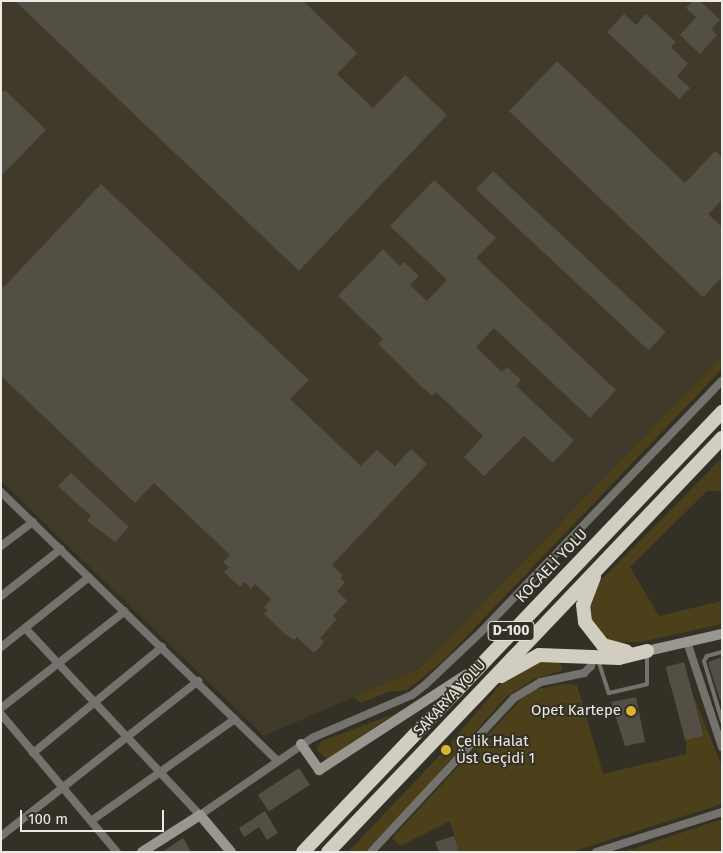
<!DOCTYPE html>
<meta charset="utf-8">
<style>
body{margin:0}
#map{position:relative;width:723px;height:853px;overflow:hidden;background:#333026;font-family:"Fira Sans",sans-serif}
div>[style]{position:absolute}
[style*='--x']{left:calc(var(--x)*1px);top:calc(var(--y)*1px);width:calc(var(--w)*1px);rotate:calc(var(--a)*1deg)}
.built>*{inset:0;background:#3f3a29}
.green>*{inset:0;background:#4b401a}
.building>*{inset:0;background:#534f45;transform-origin:0 0}
.lane>*{height:4px;margin:-2px;padding:0 2px;transform-origin:2px;border-radius:2px;background:#73726d}
.street>*{height:8px;margin:-4px;padding:0 4px;transform-origin:4px;border-radius:4px;background:#73726d}
.secondary>*{height:10px;margin:-5px;padding:0 5px;transform-origin:5px;border-radius:5px;background:#99978f}
.highway>*{height:14px;margin:-7px;padding:0 7px;transform-origin:7px;border-radius:7px;background:#d1cdc0}
.dots>*{width:14px;height:14px;translate:-50% -50%;box-sizing:border-box;border:2px solid #333026;border-radius:50%}
span{translate:-50% -50%;white-space:nowrap;text-align:center;line-height:1.15;-webkit-text-stroke:4px #333026;paint-order:stroke}
.shield-label span{padding:1px 4px;background:#333026;border:1px solid;border-radius:4px;-webkit-text-stroke-width:0}
.shield-label{font-size:14px;color:#eceae3;font-weight:700}
.street-label{font-size:15px;color:#eceae3}
.poi-label{font-size:15px;color:#eceae3}
.right{translate:-100% -50%;text-align:right}
.left{translate:0 -50%;text-align:left}
.frame{position:absolute;inset:0;border:2px solid #eceae3;pointer-events:none}
.scale{position:absolute;left:20px;top:810px;width:144px;height:22px;box-sizing:border-box;border:2px solid #eceae3;border-top:0;padding-left:6px;font-size:15px;line-height:18px;white-space:nowrap;color:#eceae3;-webkit-text-stroke:4px #333026;paint-order:stroke}
</style>
<div id="map">
<div class="built">
<div style="clip-path:polygon(1px 1px,722px 1px,722px 356px,420px 668px,264px 736px,1px 481px)"></div>
</div>
<div class="green">
<div style="clip-path:polygon(722px 356px,722px 369px,443px 661px,407px 690px,388px 692px,361px 703px,354px 697px,420px 668px)"></div>
<div style="clip-path:polygon(722px 458px,722px 491px,707px 491px,630px 567px,659px 616px,722px 601px,722px 624px,641px 642px,611px 642px,601px 636px,588px 619px,589px 598px,600px 581px)"></div>
<div style="clip-path:polygon(543px 659px,559px 659px,563px 670px,534px 679px,505px 698px,407px 809px,364px 852px,348px 852px,441px 754px,500px 685px,514px 672px)"></div>
<div style="clip-path:polygon(563px 684px,577px 685px,603px 774px,686px 754px,686px 740px,704px 735px,693px 695px,722px 766px,722px 804px,571px 852px,459px 852px,450px 821px,400px 846px,392px 838px,523px 697px,532px 690px)"></div>
<div style="clip-path:polygon(394px 714px,327px 759px,318px 751px,317px 747px,322px 741px)"></div>
<div style="clip-path:polygon(722px 819px,722px 852px,624px 852px)"></div>
</div>
<div class="building">
<div style="clip-path:polygon(15px 1px,303px 1px,357px 53px,337px 74px,373px 108px,405px 75px,447px 115px,299px 271px)"></div>
<div style="clip-path:polygon(693px 1px,700px 1px,720px 20px,711px 29px,717px 35px,700px 54px,680px 35px,696px 17px,686px 8px)"></div>
<div style="clip-path:polygon(624px 14px,636px 25px,646px 14px,676px 42px,671px 47px,688px 64px,677px 76px,690px 88px,679px 99px,607px 32px)"></div>
<div style="clip-path:polygon(557px 61px,685px 183px,715px 151px,722px 157px,722px 200px,708px 214px,722px 227px,722px 277px,703px 297px,509px 111px)"></div>
<div style="clip-path:polygon(5px 90px,46px 130px,1px 176px,1px 94px)"></div>
<div style="left:493px;top:171px;width:236px;height:25px;rotate:43deg"></div>
<div style="clip-path:polygon(434px 180px,496px 238px,476px 258px,616px 390px,590px 418px,494px 328px,476px 347px,502px 372px,507px 367px,521px 380px,516px 386px,574px 440px,553px 463px,524px 436px,484px 476px,464px 457px,483px 436px,436px 392px,432px 396px,421px 386px,378px 344px,383px 339px,338px 296px,383px 249px,400px 266px,404px 262px,419px 276px,410px 285px,427px 301px,447px 280px,390px 226px)"></div>
<div style="clip-path:polygon(101px 184px,309px 380px,290px 399px,361px 466px,377px 450px,395px 466px,411px 449px,427px 464px,332px 565px,343px 575px,340px 578px,345px 583px,337px 591px,347px 601px,333px 616px,337px 619px,320px 638px,324px 642px,314px 653px,297px 637px,294px 640px,285px 634px,264px 614px,268px 610px,264px 607px,271px 599px,255px 584px,251px 589px,245px 582px,240px 587px,224px 572px,229px 567px,223px 562px,230px 555px,154px 483px,135px 503px,1px 376px,1px 290px)"></div>
<div style="clip-path:polygon(71px 473px,129px 527px,115px 542px,87px 521px,91px 516px,58px 486px)"></div>
<div style="clip-path:polygon(722px 657px,722px 700px,720px 700px,708px 662px)"></div>
<div style="left:684px;top:662px;width:76px;height:19px;rotate:75deg"></div>
<div style="clip-path:polygon(636px 697px,645px 742px,625px 746px,611px 702px)"></div>
<div style="left:299px;top:768px;width:20px;height:49px;rotate:57deg"></div>
<div style="clip-path:polygon(265px 811px,278px 833px,267px 840px,259px 827px,244px 837px,239px 828px)"></div>
<div style="clip-path:polygon(454px 836px,459px 852px,439px 852px,435px 842px)"></div>
<div style="clip-path:polygon(183px 838px,191px 852px,162px 852px)"></div>
</div>
<div class="lane">
<div style="--x:722;--y:652;--w:16;--a:165"></div>
<div style="--x:707;--y:656;--w:6;--a:121"></div>
<div style="--x:704;--y:661;--w:63;--a:73.3"></div>
<div style="--x:598;--y:660;--w:35;--a:72"></div>
<div style="--x:609;--y:693;--w:39;--a:-13"></div>
<div style="--x:647;--y:684;--w:29;--a:-90"></div>
</div>
<div class="street">
<div style="--x:1;--y:492;--w:385;--a:44.2"></div>
<div style="--x:1;--y:546;--w:40;--a:-37"></div>
<div style="--x:1;--y:596;--w:76;--a:-38.1"></div>
<div style="--x:25;--y:628;--w:256;--a:46.9"></div>
<div style="--x:200;--y:815;--w:136;--a:-34.5"></div>
<div style="--x:312;--y:738;--w:109;--a:-23.3"></div>
<div style="--x:412;--y:695;--w:16;--a:-38"></div>
<div style="--x:425;--y:685;--w:77;--a:-43.4"></div>
<div style="--x:481;--y:632;--w:348;--a:-46.2"></div>
<div style="--x:687;--y:642;--w:111;--a:71.6"></div>
<div style="--x:1;--y:647;--w:112;--a:-38.5"></div>
<div style="--x:1;--y:708;--w:157;--a:-38"></div>
<div style="--x:1;--y:714;--w:180;--a:50"></div>
<div style="--x:33;--y:753;--w:167;--a:-39.4"></div>
<div style="--x:91;--y:821;--w:176;--a:-35.3"></div>
<div style="--x:1;--y:836;--w:251;--a:-38.2"></div>
<div style="--x:371;--y:852;--w:210;--a:-47.1"></div>
<div style="--x:514;--y:698;--w:31;--a:-31"></div>
<div style="--x:541;--y:682;--w:44;--a:-11.8"></div>
<div style="--x:584;--y:673;--w:10;--a:-45"></div>
<div style="--x:591;--y:666;--w:9;--a:-84"></div>
<div style="--x:596;--y:852;--w:132;--a:-17.6"></div>
</div>
<div class="secondary">
<div style="--x:647;--y:651;--w:77;--a:-12.8"></div>
<div style="--x:301;--y:744;--w:32;--a:55"></div>
<div style="--x:319;--y:770;--w:176;--a:-33"></div>
<div style="--x:142;--y:852;--w:69;--a:-32.5"></div>
<div style="--x:200;--y:815;--w:48;--a:50"></div>
</div>
<div class="highway">
<div style="--x:594;--y:577;--w:30;--a:111"></div>
<div style="--x:583;--y:605;--w:17;--a:83"></div>
<div style="--x:585;--y:622;--w:29;--a:52"></div>
<div style="--x:603;--y:645;--w:24;--a:15"></div>
<div style="--x:501;--y:676;--w:43;--a:-28.9"></div>
<div style="--x:539;--y:655;--w:80;--a:2.1"></div>
<div style="--x:619;--y:658;--w:29;--a:-14"></div>
<div style="--x:303;--y:852;--w:608;--a:-46.4"></div>
<div style="--x:328;--y:852;--w:572;--a:-46.42"></div>
</div>
<div class="dots">
<div style="left:631px;top:711px;background:#d7b434"></div>
<div style="left:446px;top:750px;background:#d7b434"></div>
</div>
<div class="shield-label">
<span style="left:511px;top:631px">D-100</span>
</div>
<div class="street-label">
<span style="left:552px;top:566px;rotate:-46deg">KOCAELİ YOLU</span>
<span style="left:450px;top:698px;rotate:-47deg">SAKARYA YOLU</span>
</div>
<div class="poi-label">
<span class="right" style="left:621px;top:711px">Opet Kartepe</span>
<span class="left" style="left:456px;top:750px">Çelik Halat<br>Üst Geçidi 1</span>
</div>
<div class="frame"></div>
<div class="scale">100 m</div>
</div>
